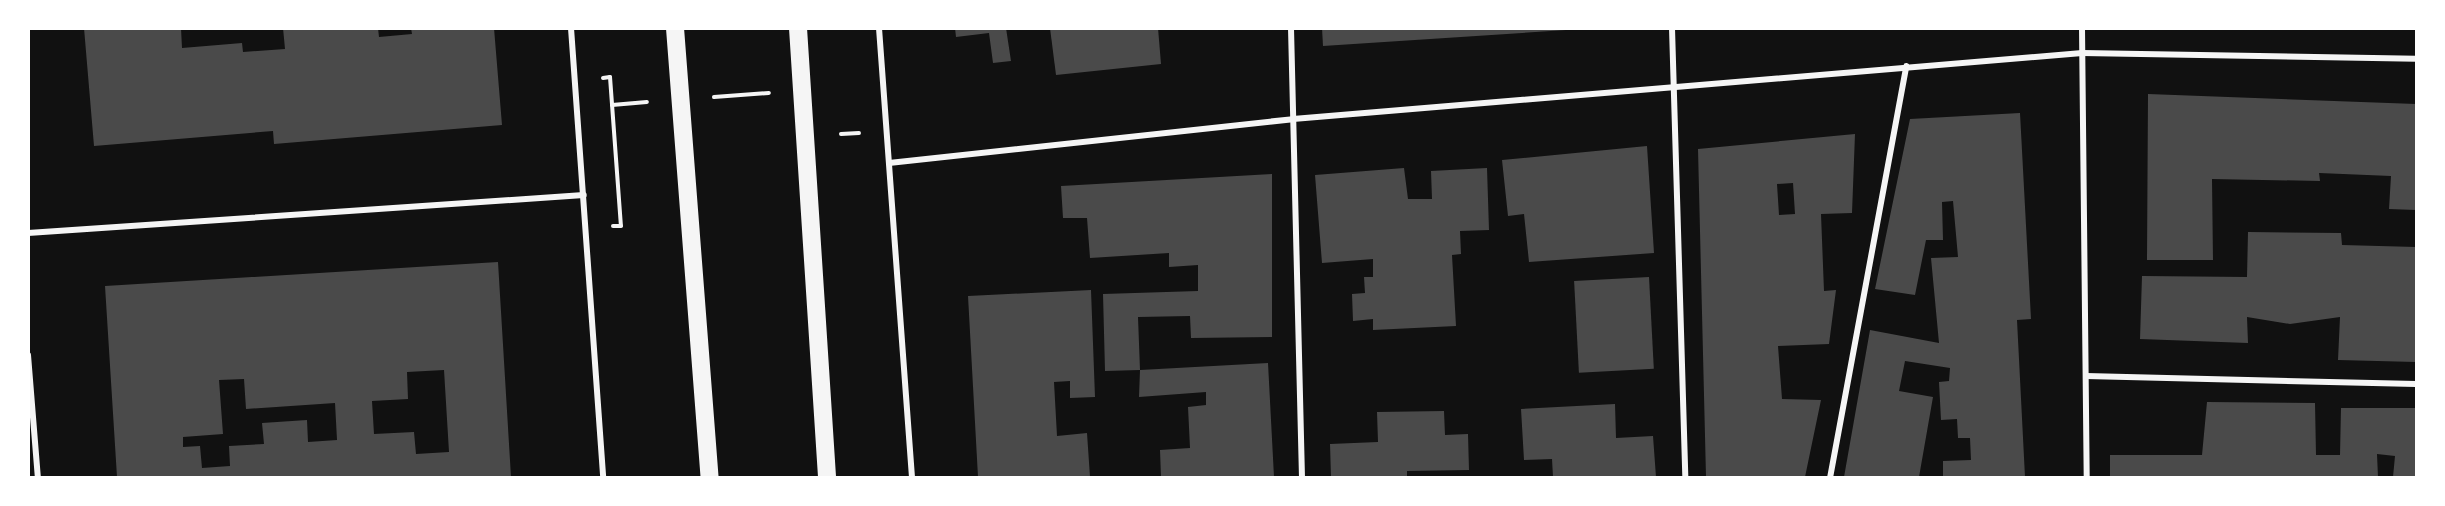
<!DOCTYPE html>
<style>
body{margin:0}
#map{position:relative;width:2445px;height:506px;overflow:hidden;background:#111;font-family:Helvetica,sans-serif}
div>[style]{position:absolute}
[style*='--x']{left:calc(var(--x)*1px);top:calc(var(--y)*1px);width:calc(var(--w)*1px);rotate:calc(var(--a)*1deg)}
.building>*{inset:0;background:#4a4a4a;transform-origin:0 0}
.path>*{height:4px;margin:-2px;padding:0 2px;transform-origin:2px;border-radius:2px;background:#f5f5f5}
.minor>*{height:6px;margin:-3px;padding:0 3px;transform-origin:3px;border-radius:3px;background:#f5f5f5}
.motorway>*{height:18px;margin:-9px;padding:0 9px;transform-origin:9px;border-radius:9px;background:#f5f5f5}
span{translate:-50% -50%;white-space:nowrap;text-align:center;line-height:1.15;-webkit-text-stroke:4.5px #fff;paint-order:stroke}
.frame{position:absolute;inset:0;border:30px solid #fff;pointer-events:none}
</style>
<div id="map">
<div class="building">
<div style="clip-path:polygon(84px 28px,181px 28px,182px 48px,242px 43px,243px 52px,285px 49px,283px 28px,378px 28px,379px 37px,412px 34px,411px 28px,494px 28px,502px 125px,274px 144px,273px 131px,94px 146px)"></div>
<div style="clip-path:polygon(955px 28px,1006px 28px,1011px 61px,993px 63px,989px 33px,956px 37px)"></div>
<div style="clip-path:polygon(1050px 28px,1158px 28px,1161px 64px,1056px 75px)"></div>
<div style="clip-path:polygon(1322px 28px,1566px 28px,1566px 30px,1323px 46px)"></div>
<div style="clip-path:polygon(2148px 94px,2416px 104px,2416px 210px,2389px 209px,2391px 176px,2319px 173px,2320px 181px,2212px 179px,2213px 260px,2147px 260px)"></div>
<div style="clip-path:polygon(2020px 113px,2031px 319px,2017px 320px,2025px 477px,1943px 477px,1943px 461px,1971px 460px,1970px 438px,1958px 438px,1957px 419px,1941px 420px,1939px 382px,1949px 381px,1950px 368px,1905px 361px,1899px 391px,1933px 397px,1919px 477px,1844px 477px,1870px 330px,1939px 343px,1931px 258px,1958px 257px,1953px 201px,1942px 202px,1943px 240px,1926px 240px,1915px 295px,1875px 289px,1910px 119px)"></div>
<div style="clip-path:polygon(evenodd,1855px 134px,1852px 213px,1821px 214px,1824px 291px,1836px 290px,1829px 344px,1778px 346px,1782px 399px,1821px 400px,1805px 477px,1706px 477px,1698px 149px,1855px 134px,1793px 183px,1795px 214px,1779px 215px,1777px 184px,1793px 183px)"></div>
<div style="clip-path:polygon(1647px 146px,1654px 253px,1529px 262px,1524px 214px,1508px 216px,1502px 160px)"></div>
<div style="clip-path:polygon(1404px 168px,1408px 199px,1432px 199px,1431px 171px,1487px 168px,1489px 230px,1460px 231px,1461px 254px,1452px 255px,1456px 326px,1373px 330px,1373px 319px,1353px 321px,1352px 294px,1365px 293px,1364px 277px,1373px 277px,1373px 259px,1322px 263px,1315px 175px)"></div>
<div style="clip-path:polygon(1272px 174px,1272px 337px,1191px 338px,1190px 316px,1138px 317px,1140px 370px,1268px 363px,1274px 477px,1161px 477px,1160px 450px,1190px 448px,1188px 407px,1206px 405px,1206px 392px,1139px 397px,1140px 370px,1105px 371px,1103px 294px,1198px 291px,1198px 265px,1169px 267px,1169px 253px,1090px 258px,1087px 218px,1063px 218px,1061px 186px)"></div>
<div style="clip-path:polygon(2248px 232px,2341px 233px,2342px 245px,2416px 247px,2416px 362px,2338px 360px,2340px 317px,2290px 324px,2247px 317px,2248px 343px,2140px 339px,2142px 276px,2247px 277px)"></div>
<div style="clip-path:polygon(evenodd,498px 262px,511px 477px,117px 477px,105px 286px,498px 262px,444px 370px,449px 452px,416px 454px,414px 432px,374px 434px,372px 401px,408px 399px,407px 372px,444px 370px,498px 262px,244px 379px,246px 409px,335px 403px,337px 440px,308px 442px,307px 420px,262px 423px,264px 444px,229px 446px,230px 466px,202px 468px,200px 446px,183px 447px,183px 437px,223px 434px,219px 380px,244px 379px)"></div>
<div style="left:1649px;top:277px;width:92px;height:75px;rotate:87deg"></div>
<div style="clip-path:polygon(1091px 290px,1095px 397px,1070px 398px,1070px 381px,1054px 382px,1057px 436px,1087px 433px,1090px 477px,978px 477px,968px 296px)"></div>
<div style="clip-path:polygon(2207px 402px,2315px 403px,2316px 455px,2340px 455px,2341px 408px,2416px 408px,2416px 477px,2393px 477px,2395px 456px,2377px 454px,2378px 477px,2110px 477px,2110px 455px,2202px 455px)"></div>
<div style="clip-path:polygon(1615px 404px,1616px 438px,1653px 436px,1656px 477px,1553px 477px,1552px 459px,1524px 460px,1521px 409px)"></div>
<div style="clip-path:polygon(1444px 411px,1445px 435px,1468px 434px,1469px 470px,1407px 471px,1407px 477px,1331px 477px,1330px 444px,1378px 442px,1377px 412px)"></div>
</div>
<div class="path">
<div style="--x:603;--y:78;--w:7;--a:-8"></div>
<div style="--x:610;--y:77;--w:149;--a:85.8"></div>
<div style="--x:621;--y:226;--w:8;--a:180"></div>
<div style="--x:714;--y:97;--w:55;--a:-4.2"></div>
<div style="--x:612;--y:105;--w:35;--a:-5"></div>
<div style="--x:841;--y:134;--w:18;--a:-3"></div>
</div>
<div class="minor">
<div style="--x:571;--y:28;--w:451;--a:85.9"></div>
<div style="--x:879;--y:28;--w:451;--a:85.8"></div>
<div style="--x:1291;--y:28;--w:450;--a:88.6"></div>
<div style="--x:1672;--y:28;--w:450;--a:88.3"></div>
<div style="--x:2082;--y:28;--w:450;--a:89.4"></div>
<div style="--x:889;--y:163;--w:406;--a:-6.2"></div>
<div style="--x:1293;--y:119;--w:792;--a:-4.78"></div>
<div style="--x:2082;--y:53;--w:334;--a:1"></div>
<div style="--x:28;--y:233;--w:557;--a:-3.91"></div>
<div style="--x:28;--y:355;--w:123;--a:85.4"></div>
<div style="--x:2086;--y:376;--w:330;--a:1.4"></div>
<div style="--x:1830;--y:478;--w:419;--a:-79.5"></div>
</div>
<div class="motorway">
<div style="--x:675;--y:28;--w:451;--a:85.6"></div>
<div style="--x:798;--y:28;--w:451;--a:86.3"></div>
</div>
<div class="frame"></div>
</div>
